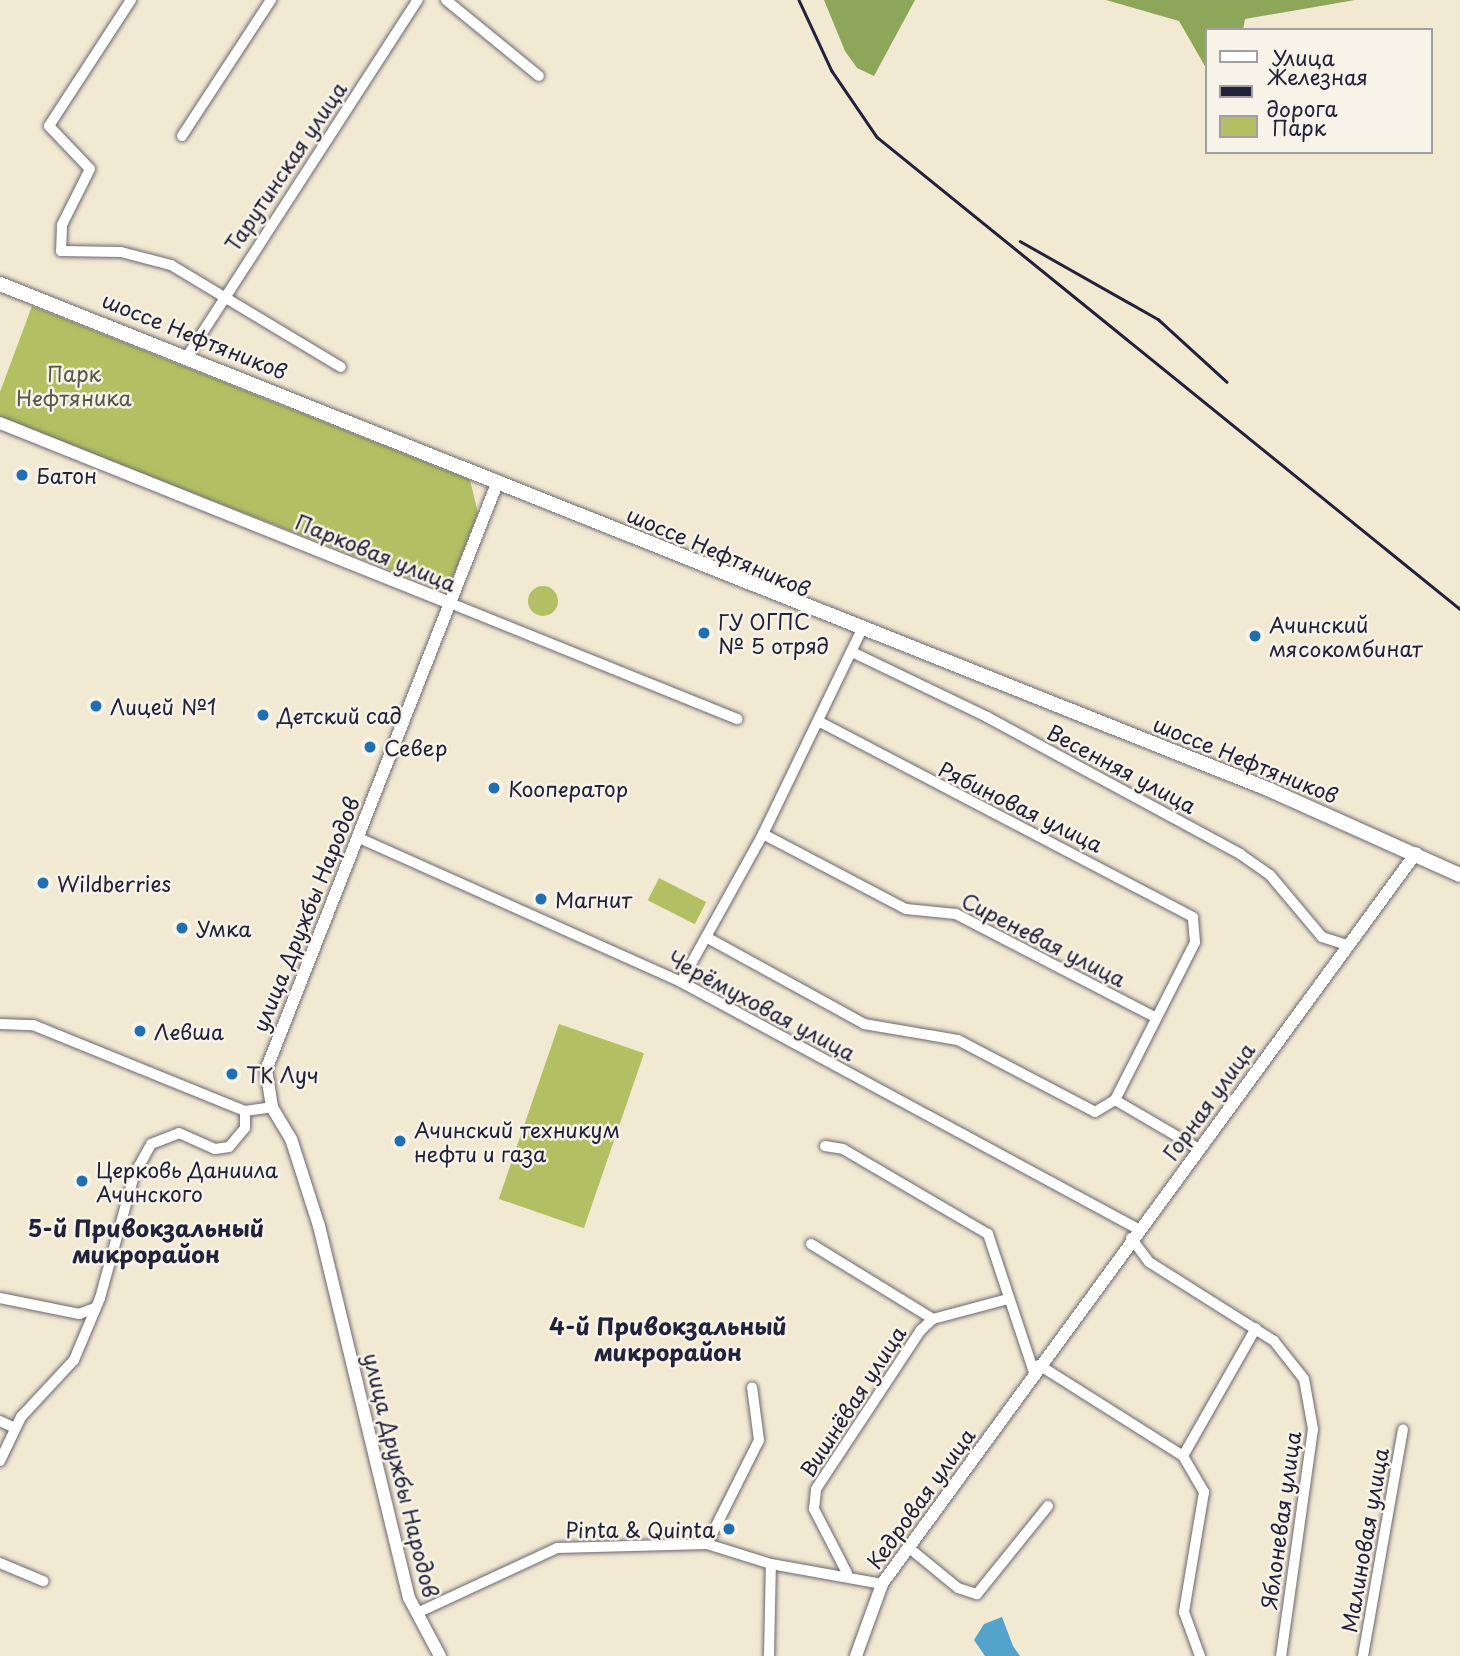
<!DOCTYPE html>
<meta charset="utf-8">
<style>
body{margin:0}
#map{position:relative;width:1460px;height:1656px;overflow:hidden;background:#f2e9d3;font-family:"Playpen Sans",sans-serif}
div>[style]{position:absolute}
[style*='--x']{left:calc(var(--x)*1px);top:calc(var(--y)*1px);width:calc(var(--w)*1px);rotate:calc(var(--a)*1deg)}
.green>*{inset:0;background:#b2c063;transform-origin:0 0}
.round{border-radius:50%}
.forest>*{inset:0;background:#8da659}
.water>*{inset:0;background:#53a3cd}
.roads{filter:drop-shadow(0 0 2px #6b6870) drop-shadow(0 0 2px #6b6870)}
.minor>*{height:10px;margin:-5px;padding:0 5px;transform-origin:5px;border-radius:5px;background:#fff}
.tertiary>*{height:12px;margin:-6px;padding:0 6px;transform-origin:6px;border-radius:6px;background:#fff}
.secondary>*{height:14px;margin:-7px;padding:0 7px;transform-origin:7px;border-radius:7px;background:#fff}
.rail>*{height:2.5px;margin:-1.25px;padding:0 1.25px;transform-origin:1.25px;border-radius:1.25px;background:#22223b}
.dots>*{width:19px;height:19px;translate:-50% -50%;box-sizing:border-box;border:4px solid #f7f3e8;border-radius:50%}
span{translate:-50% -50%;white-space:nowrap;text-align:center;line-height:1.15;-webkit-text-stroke:5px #f7f3e8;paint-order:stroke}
.street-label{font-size:21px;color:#22223b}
.park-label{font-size:21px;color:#545949}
.poi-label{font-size:21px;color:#22223b}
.left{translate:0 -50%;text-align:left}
.right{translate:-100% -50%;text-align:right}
.neighbourhood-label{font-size:23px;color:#22223b;font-weight:700}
.legend{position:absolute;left:1205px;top:28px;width:228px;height:126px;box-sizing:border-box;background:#f7f3e8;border:2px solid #a29fa3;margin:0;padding:9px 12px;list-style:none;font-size:21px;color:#22223b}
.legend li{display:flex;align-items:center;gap:14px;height:35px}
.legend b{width:35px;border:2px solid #a29fa3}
</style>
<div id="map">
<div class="green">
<div style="clip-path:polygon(32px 306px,470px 480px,478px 513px,447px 592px,0 418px,0 392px)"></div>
<div class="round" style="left:528px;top:586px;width:30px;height:30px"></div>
<div style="left:659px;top:878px;width:53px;height:25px;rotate:27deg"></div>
<div style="left:559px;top:1024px;width:90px;height:185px;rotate:19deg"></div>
</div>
<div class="forest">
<div style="clip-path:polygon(824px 0,915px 0,874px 76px,857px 68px,845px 51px)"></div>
<div style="clip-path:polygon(1106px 0,1355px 0,1245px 19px,1243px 30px,1206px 30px,1206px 68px,1179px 21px)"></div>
</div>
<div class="water">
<div style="clip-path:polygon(1002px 1617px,1013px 1646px,1020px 1656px,985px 1656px,974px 1640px,984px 1624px)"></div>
</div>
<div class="roads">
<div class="minor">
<div style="--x:131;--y:0;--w:150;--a:123.1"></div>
<div style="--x:49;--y:126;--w:59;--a:46.4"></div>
<div style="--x:90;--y:169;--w:63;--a:116.6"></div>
<div style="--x:62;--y:225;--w:26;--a:92"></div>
<div style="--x:61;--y:251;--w:60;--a:1"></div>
<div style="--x:121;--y:252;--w:52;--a:14.6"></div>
<div style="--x:171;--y:265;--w:198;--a:31"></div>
<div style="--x:446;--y:0;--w:120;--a:39.3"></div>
<div style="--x:182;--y:136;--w:163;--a:-56.8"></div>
<div style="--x:188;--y:355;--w:423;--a:-57.1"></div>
<div style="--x:450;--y:603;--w:310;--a:22"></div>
<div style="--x:854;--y:653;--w:148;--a:25.7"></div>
<div style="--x:987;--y:717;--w:288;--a:28.4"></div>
<div style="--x:1240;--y:854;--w:37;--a:35"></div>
<div style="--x:1270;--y:875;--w:81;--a:50"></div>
<div style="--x:1322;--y:937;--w:26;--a:18"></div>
<div style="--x:763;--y:834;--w:161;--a:27.7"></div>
<div style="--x:906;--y:909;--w:50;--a:5.7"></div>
<div style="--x:956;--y:914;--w:224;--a:27.4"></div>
<div style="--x:357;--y:837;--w:355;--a:24.1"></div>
<div style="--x:681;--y:982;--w:519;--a:28.39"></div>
<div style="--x:706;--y:937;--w:180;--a:28.8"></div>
<div style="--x:864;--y:1024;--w:95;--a:9.7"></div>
<div style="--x:958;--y:1040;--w:155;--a:27.7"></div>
<div style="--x:1095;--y:1112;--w:23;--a:-31"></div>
<div style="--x:1115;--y:1100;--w:177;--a:-63.1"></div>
<div style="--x:1195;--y:942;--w:25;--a:-95"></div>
<div style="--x:1193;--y:917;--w:421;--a:-152.4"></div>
<div style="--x:681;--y:982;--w:169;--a:-61"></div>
<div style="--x:763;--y:834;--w:225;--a:-64.2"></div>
<div style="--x:0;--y:1024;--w:33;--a:2"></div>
<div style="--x:33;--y:1025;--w:229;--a:22.1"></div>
<div style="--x:245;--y:1111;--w:27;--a:-8"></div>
<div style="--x:1115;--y:1100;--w:95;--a:30.3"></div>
<div style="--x:825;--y:1146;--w:18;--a:9"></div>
<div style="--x:843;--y:1149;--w:168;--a:30.4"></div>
<div style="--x:988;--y:1234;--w:145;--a:71.6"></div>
<div style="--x:1131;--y:1238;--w:30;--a:53"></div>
<div style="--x:1149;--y:1262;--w:148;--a:32.3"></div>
<div style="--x:1274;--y:1341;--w:48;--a:51.7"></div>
<div style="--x:1304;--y:1379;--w:51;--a:79.8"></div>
<div style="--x:1313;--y:1429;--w:229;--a:98"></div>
<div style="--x:811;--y:1244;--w:143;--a:31.6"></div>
<div style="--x:0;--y:1298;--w:81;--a:11.4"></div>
<div style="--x:79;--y:1314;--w:17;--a:-21"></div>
<div style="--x:1039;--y:1365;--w:170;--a:32.3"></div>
<div style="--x:0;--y:1421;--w:17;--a:25"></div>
<div style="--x:1183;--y:1456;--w:42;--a:59.7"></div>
<div style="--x:1204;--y:1492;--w:122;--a:99.5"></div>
<div style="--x:1184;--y:1612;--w:47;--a:70"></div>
<div style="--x:1183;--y:1456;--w:147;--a:-60.3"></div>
<div style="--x:0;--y:1461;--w:49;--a:-64.5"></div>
<div style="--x:21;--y:1417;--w:78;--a:-47.1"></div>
<div style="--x:74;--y:1360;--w:67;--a:-67.2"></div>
<div style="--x:100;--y:1298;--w:128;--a:-74.5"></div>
<div style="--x:134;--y:1175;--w:35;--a:-61"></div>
<div style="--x:151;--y:1144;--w:30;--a:-21"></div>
<div style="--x:179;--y:1133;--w:39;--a:24"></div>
<div style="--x:215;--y:1149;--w:14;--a:-8"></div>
<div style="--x:229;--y:1147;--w:25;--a:-50"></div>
<div style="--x:245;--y:1128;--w:17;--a:-90"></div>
<div style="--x:707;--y:1544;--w:116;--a:-63.4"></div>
<div style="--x:759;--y:1440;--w:53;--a:-97.5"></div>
<div style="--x:908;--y:1547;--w:65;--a:39.4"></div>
<div style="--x:958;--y:1588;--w:20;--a:18"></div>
<div style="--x:977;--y:1594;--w:113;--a:-51.1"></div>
<div style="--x:0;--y:1563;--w:47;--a:22.7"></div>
<div style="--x:847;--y:1573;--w:72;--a:-117.3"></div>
<div style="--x:814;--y:1509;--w:20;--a:-84"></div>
<div style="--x:816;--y:1489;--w:191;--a:-56.6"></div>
<div style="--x:921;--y:1330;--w:16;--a:-43"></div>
<div style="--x:933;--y:1319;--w:78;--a:-14.9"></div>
<div style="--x:417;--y:1613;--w:154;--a:-24.9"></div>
<div style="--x:557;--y:1548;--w:150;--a:-1.5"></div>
<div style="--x:707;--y:1544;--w:67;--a:17.4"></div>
<div style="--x:771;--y:1564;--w:113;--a:10.2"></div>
<div style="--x:769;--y:1656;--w:92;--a:-88.8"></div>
<div style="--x:1363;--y:1656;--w:230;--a:-80"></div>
</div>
<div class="tertiary">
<div style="--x:0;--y:423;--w:485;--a:21.8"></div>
<div style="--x:440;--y:1656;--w:66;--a:-118.1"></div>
<div style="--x:409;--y:1598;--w:383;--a:-103.6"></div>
<div style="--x:319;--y:1226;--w:91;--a:-107.8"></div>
<div style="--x:291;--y:1139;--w:37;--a:-121"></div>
<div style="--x:272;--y:1107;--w:37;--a:-99"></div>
<div style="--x:266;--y:1070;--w:633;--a:-68.5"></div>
<div style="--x:856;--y:1656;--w:77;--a:-70.1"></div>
<div style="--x:882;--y:1584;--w:905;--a:-53.85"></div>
</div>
<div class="secondary">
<div style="--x:0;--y:284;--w:1367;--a:21.72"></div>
<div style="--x:1270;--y:790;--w:208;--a:24.1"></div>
</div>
</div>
<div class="rail">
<div style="--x:799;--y:0;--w:78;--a:65.1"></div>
<div style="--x:832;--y:71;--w:80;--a:55.7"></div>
<div style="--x:877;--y:137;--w:750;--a:38.99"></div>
<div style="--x:1020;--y:241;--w:159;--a:29.5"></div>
<div style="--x:1158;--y:319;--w:93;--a:42.4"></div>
</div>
<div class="dots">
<div style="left:22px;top:475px;background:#1f6fb2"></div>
<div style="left:704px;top:633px;background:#1f6fb2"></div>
<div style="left:1255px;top:636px;background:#1f6fb2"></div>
<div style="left:96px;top:706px;background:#1f6fb2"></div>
<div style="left:263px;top:715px;background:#1f6fb2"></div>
<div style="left:370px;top:747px;background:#1f6fb2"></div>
<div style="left:494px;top:788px;background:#1f6fb2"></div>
<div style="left:43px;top:883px;background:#1f6fb2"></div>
<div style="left:541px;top:899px;background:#1f6fb2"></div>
<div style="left:182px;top:928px;background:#1f6fb2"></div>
<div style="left:140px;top:1031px;background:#1f6fb2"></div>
<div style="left:232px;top:1074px;background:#1f6fb2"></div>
<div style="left:400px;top:1141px;background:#1f6fb2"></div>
<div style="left:82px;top:1181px;background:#1f6fb2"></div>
<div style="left:729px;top:1529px;background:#1f6fb2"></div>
</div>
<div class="street-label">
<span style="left:285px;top:166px;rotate:-56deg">Тарутинская улица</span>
<span style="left:195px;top:335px;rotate:22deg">шоссе Нефтяников</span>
<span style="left:719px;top:551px;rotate:23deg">шоссе Нефтяников</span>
<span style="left:376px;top:552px;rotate:22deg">Парковая улица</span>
<span style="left:1246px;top:759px;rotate:22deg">шоссе Нефтяников</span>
<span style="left:1122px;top:768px;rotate:28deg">Весенняя улица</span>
<span style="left:1021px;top:806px;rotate:26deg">Рябиновая улица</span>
<span style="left:305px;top:914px;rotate:-68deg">улица Дружбы Народов</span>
<span style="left:1044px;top:939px;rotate:27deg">Сиреневая улица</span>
<span style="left:762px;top:1005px;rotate:28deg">Черёмуховая улица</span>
<span style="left:1208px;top:1101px;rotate:-54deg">Горная улица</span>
<span style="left:852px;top:1401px;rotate:-57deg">Вишнёвая улица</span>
<span style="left:402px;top:1475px;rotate:76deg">улица Дружбы Народов</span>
<span style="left:920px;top:1498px;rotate:-54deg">Кедровая улица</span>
<span style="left:1280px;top:1520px;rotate:-82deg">Яблоневая улица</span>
<span style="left:1364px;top:1540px;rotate:-80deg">Малиновая улица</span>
</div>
<div class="park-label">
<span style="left:74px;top:385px">Парк<br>Нефтяника</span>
</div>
<div class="poi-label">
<span class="left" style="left:36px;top:475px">Батон</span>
<span class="left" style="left:718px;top:633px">ГУ ОГПС<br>№ 5 отряд</span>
<span class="left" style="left:1269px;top:636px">Ачинский<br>мясокомбинат</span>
<span class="left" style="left:110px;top:706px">Лицей №1</span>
<span class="left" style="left:277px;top:715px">Детский сад</span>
<span class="left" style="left:384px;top:747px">Север</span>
<span class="left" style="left:508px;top:788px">Кооператор</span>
<span class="left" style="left:57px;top:883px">Wildberries</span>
<span class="left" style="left:555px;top:899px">Магнит</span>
<span class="left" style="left:196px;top:928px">Умка</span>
<span class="left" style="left:154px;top:1031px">Левша</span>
<span class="left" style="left:246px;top:1074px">ТК Луч</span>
<span class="left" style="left:414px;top:1141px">Ачинский техникум<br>нефти и газа</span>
<span class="left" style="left:96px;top:1181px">Церковь Даниила<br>Ачинского</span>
<span class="right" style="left:715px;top:1529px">Pinta &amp; Quinta</span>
</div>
<div class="neighbourhood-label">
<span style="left:146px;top:1241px">5-й Привокзальный<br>микрорайон</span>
<span style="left:668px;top:1339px">4-й Привокзальный<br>микрорайон</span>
</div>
<ul class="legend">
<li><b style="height:9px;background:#fff"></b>Улица</li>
<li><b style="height:9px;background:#22223b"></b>Железная дорога</li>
<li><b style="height:19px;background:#b2c063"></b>Парк</li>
</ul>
</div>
